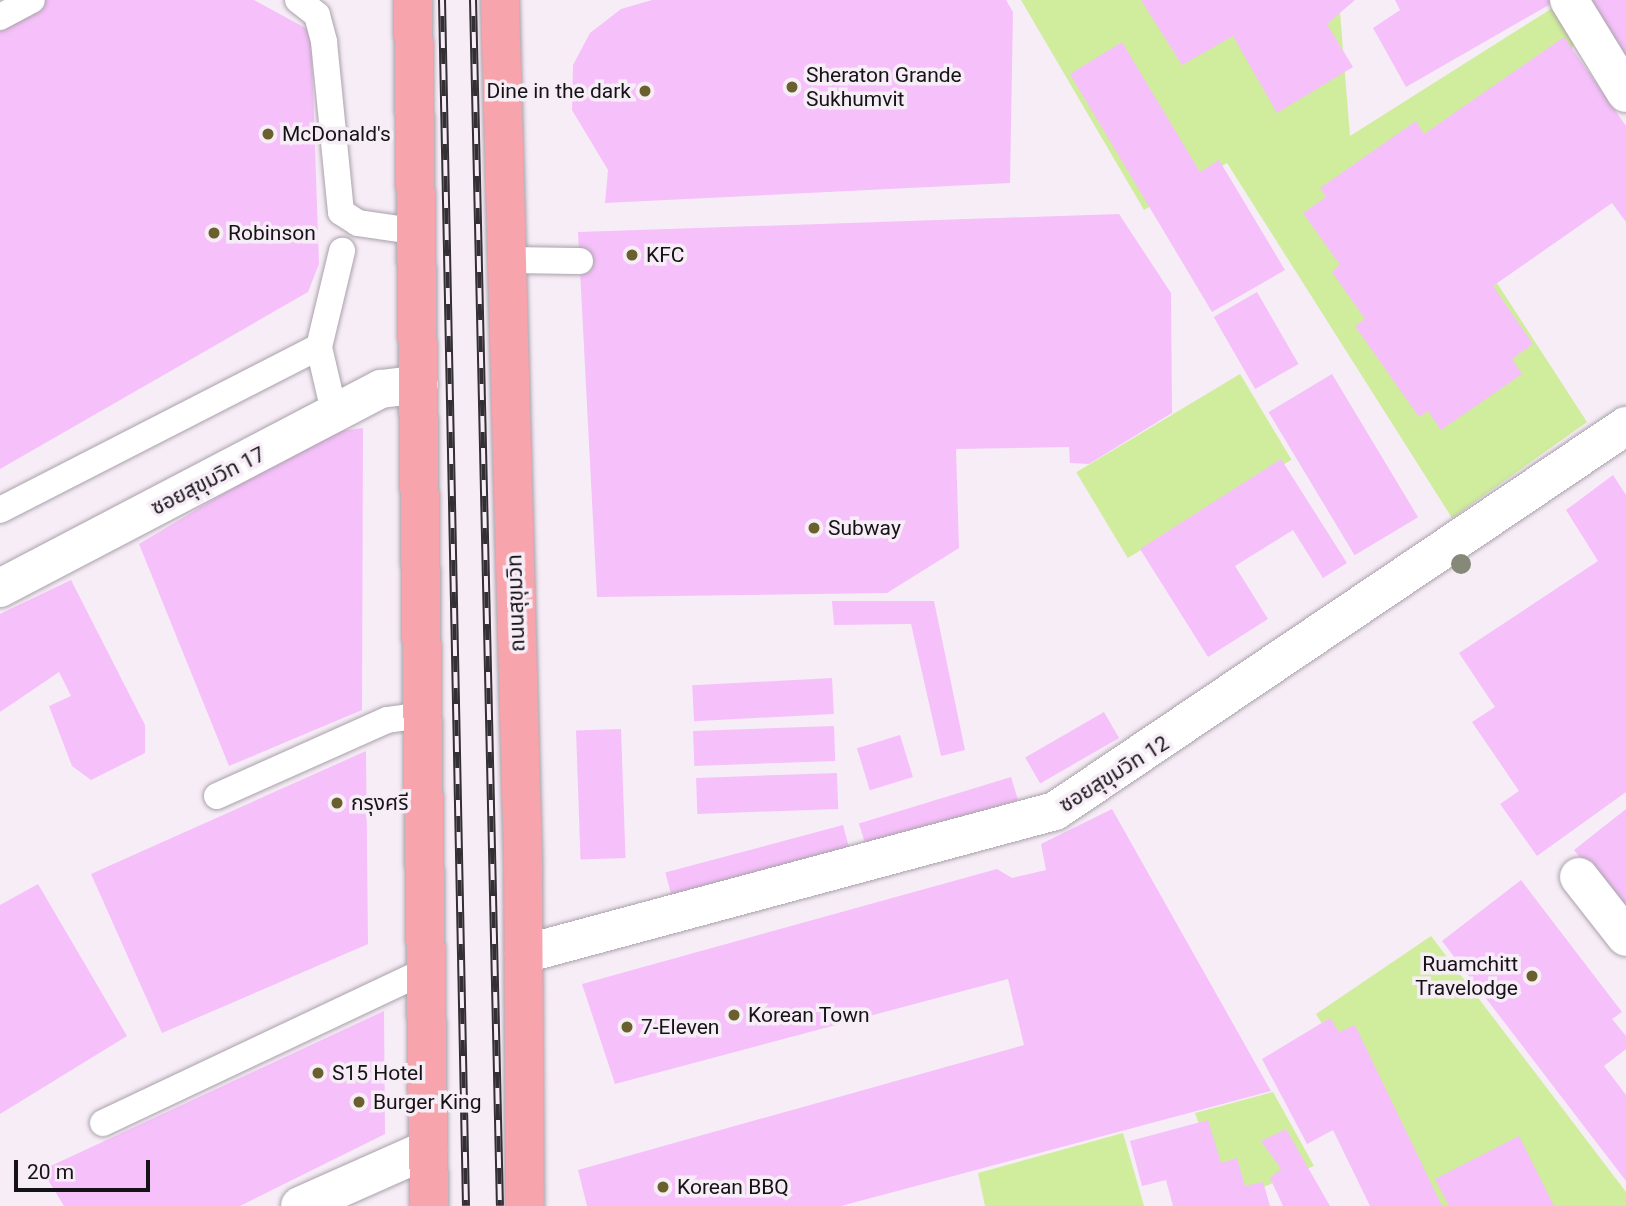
<!DOCTYPE html>
<meta charset="utf-8">
<style>
body{margin:0}
#map{position:relative;width:1626px;height:1206px;overflow:hidden;background:#f7edf7;font-family:Roboto,"Noto Sans Thai",sans-serif}
div>[style]{position:absolute}
[style*='--x']{left:calc(var(--x)*1px);top:calc(var(--y)*1px);width:calc(var(--w)*1px);rotate:calc(var(--a)*1deg)}
.green>*{inset:0;background:#cfed9c;transform-origin:0 0}
.building>*{inset:0;background:#f6c0fa;transform-origin:0 0}
.roads{filter:drop-shadow(0 0 2px #a9a1aa) drop-shadow(0 0 2px #a9a1aa)}
.service>*{height:26px;margin:-13px;padding:0 13px;transform-origin:13px;border-radius:13px;background:#fff}
.minor>*{height:38px;margin:-19px;padding:0 19px;transform-origin:19px;border-radius:19px;background:#fff}
.primary>*{height:38px;margin:-19px;padding:0 19px;transform-origin:19px;border-radius:19px;background:#f7a4ad}
.rail>*{height:8px;margin-top:-4px;transform-origin:0;background:repeating-linear-gradient(90deg,#f7edf7 0 16px,#332f34 0 32px);box-sizing:border-box;border-block:2px solid #332f34}
.trees>*{width:20px;height:20px;margin:-10px;border-radius:50%;background:#868878}
.dots>*{width:19px;height:19px;translate:-50% -50%;box-sizing:border-box;border:4px solid #f7edf7;border-radius:50%}
span{translate:-50% -50%;white-space:nowrap;text-align:center;line-height:1.15;-webkit-text-stroke:7px #f7edf7;paint-order:stroke}
.poi-label{font-size:21px;color:#161317}
.left{translate:0 -50%;text-align:left}
.right{translate:-100% -50%;text-align:right}
.street-label{font-size:21px;color:#161317}
.scale{position:absolute;left:14px;top:1160px;width:136px;height:32px;box-sizing:border-box;border:4px solid #161317;border-top:0;padding-left:9px;font-size:21px;line-height:24px;white-space:nowrap;color:#161317;-webkit-text-stroke:5px #f7edf7;paint-order:stroke}
</style>
<div id="map">
<div class="green">
<div style="clip-path:polygon(1021px 0,1339px 0,1350px 136px,1559px 4px,1578px 34px,1484px 263px,1587px 422px,1452px 518px,1227px 163px,1144px 210px)"></div>
<div style="left:1240px;top:374px;width:100px;height:191px;rotate:59deg"></div>
<div style="clip-path:polygon(1431px 936px,1626px 1192px,1626px 1206px,1434px 1206px,1316px 1014px)"></div>
<div style="clip-path:polygon(1273px 1092px,1314px 1166px,1227px 1202px,1195px 1113px)"></div>
<div style="clip-path:polygon(1123px 1133px,1144px 1206px,985px 1206px,978px 1173px)"></div>
</div>
<div class="building">
<div style="clip-path:polygon(28px 0,254px 0,311px 31px,319px 264px,308px 292px,0 469px,0 8px)"></div>
<div style="clip-path:polygon(652px 0,1006px 0,1013px 12px,1010px 183px,605px 203px,608px 170px,572px 110px,573px 65px,590px 33px,621px 9px)"></div>
<div style="clip-path:polygon(1141px 0,1355px 0,1327px 24px,1353px 67px,1277px 113px,1233px 36px,1182px 65px)"></div>
<div style="clip-path:polygon(1395px 0,1553px 0,1554px 2px,1406px 87px,1373px 28px,1400px 10px)"></div>
<div style="clip-path:polygon(1582px 0,1626px 0,1626px 71px)"></div>
<div style="clip-path:polygon(1564px 37px,1626px 126px,1626px 222px,1612px 203px,1493px 286px,1533px 344px,1512px 359px,1522px 374px,1441px 430px,1428px 411px,1419px 417px,1355px 326px,1365px 319px,1332px 272px,1340px 265px,1303px 213px,1326px 197px,1320px 188px,1416px 121px,1424px 134px)"></div>
<div style="clip-path:polygon(1122px 42px,1200px 172px,1219px 160px,1285px 270px,1212px 312px,1070px 74px)"></div>
<div style="clip-path:polygon(1119px 214px,1171px 293px,1172px 413px,1089px 464px,1070px 463px,1069px 447px,956px 449px,959px 548px,887px 593px,597px 597px,578px 232px)"></div>
<div style="left:1257px;top:292px;width:83px;height:50px;rotate:60deg"></div>
<div style="left:1332px;top:374px;width:167px;height:74px;rotate:59deg"></div>
<div style="clip-path:polygon(363px 428px,362px 710px,229px 766px,139px 544px,325px 433px)"></div>
<div style="clip-path:polygon(1281px 459px,1347px 563px,1323px 578px,1293px 530px,1235px 566px,1268px 619px,1208px 657px,1140px 549px)"></div>
<div style="clip-path:polygon(1613px 475px,1626px 495px,1626px 792px,1537px 856px,1500px 804px,1519px 791px,1472px 722px,1495px 707px,1459px 653px,1598px 561px,1566px 510px)"></div>
<div style="clip-path:polygon(71px 580px,145px 725px,145px 753px,91px 780px,72px 766px,49px 706px,71px 696px,59px 672px,0 712px,0 614px)"></div>
<div style="clip-path:polygon(832px 601px,934px 601px,965px 750px,941px 756px,911px 624px,834px 625px)"></div>
<div style="left:832px;top:678px;width:36px;height:140px;rotate:87deg"></div>
<div style="left:1104px;top:712px;width:30px;height:91px;rotate:60deg"></div>
<div style="left:834px;top:726px;width:35px;height:141px;rotate:88deg"></div>
<div style="left:621px;top:729px;width:129px;height:45px;rotate:88deg"></div>
<div style="left:900px;top:735px;width:44px;height:45px;rotate:73deg"></div>
<div style="clip-path:polygon(366px 751px,368px 944px,162px 1033px,91px 874px)"></div>
<div style="left:837px;top:773px;width:36px;height:141px;rotate:88deg"></div>
<div style="left:1011px;top:777px;width:24px;height:159px;rotate:73deg"></div>
<div style="clip-path:polygon(1112px 809px,1271px 1091px,841px 1206px,587px 1206px,578px 1170px,1024px 1045px,1008px 979px,615px 1084px,582px 984px,997px 869px,1012px 878px,1046px 870px,1041px 844px)"></div>
<div style="clip-path:polygon(1626px 809px,1626px 915px,1574px 850px)"></div>
<div style="left:843px;top:825px;width:28px;height:184px;rotate:75deg"></div>
<div style="clip-path:polygon(1521px 880px,1622px 1012px,1612px 1019px,1626px 1036px,1626px 1049px,1604px 1066px,1626px 1095px,1626px 1181px,1442px 941px)"></div>
<div style="clip-path:polygon(38px 884px,127px 1036px,0 1114px,0 905px)"></div>
<div style="clip-path:polygon(384px 1011px,385px 1134px,240px 1206px,64px 1206px,42px 1170px)"></div>
<div style="clip-path:polygon(1330px 1018px,1339px 1032px,1355px 1025px,1442px 1206px,1370px 1206px,1333px 1130px,1307px 1144px,1262px 1059px)"></div>
<div style="clip-path:polygon(1208px 1120px,1221px 1163px,1237px 1158px,1245px 1186px,1263px 1182px,1270px 1206px,1173px 1206px,1166px 1180px,1142px 1186px,1130px 1141px)"></div>
<div style="clip-path:polygon(1286px 1129px,1330px 1206px,1283px 1206px,1270px 1178px,1281px 1169px,1261px 1141px)"></div>
<div style="clip-path:polygon(1519px 1136px,1554px 1206px,1449px 1206px,1435px 1179px)"></div>
</div>
<div class="roads">
<div class="service">
<div style="--x:298;--y:0;--w:24;--a:38"></div>
<div style="--x:317;--y:15;--w:28;--a:75"></div>
<div style="--x:324;--y:42;--w:171;--a:84.3"></div>
<div style="--x:341;--y:212;--w:20;--a:33"></div>
<div style="--x:358;--y:223;--w:62;--a:8.4"></div>
<div style="--x:0;--y:17;--w:36;--a:-28"></div>
<div style="--x:507;--y:260;--w:73;--a:0.8"></div>
<div style="--x:335;--y:416;--w:71;--a:-103.1"></div>
<div style="--x:319;--y:347;--w:99;--a:-76.5"></div>
<div style="--x:0;--y:510;--w:358;--a:-27.1"></div>
<div style="--x:217;--y:796;--w:186;--a:-24.1"></div>
<div style="--x:387;--y:720;--w:37;--a:-8"></div>
<div style="--x:103;--y:1123;--w:358;--a:-25.3"></div>
</div>
<div class="minor">
<div style="--x:1569;--y:0;--w:109;--a:58.5"></div>
<div style="--x:0;--y:588;--w:430;--a:-27.6"></div>
<div style="--x:381;--y:389;--w:38;--a:-7"></div>
<div style="--x:1579;--y:877;--w:76;--a:51.9"></div>
<div style="--x:524;--y:954;--w:550;--a:-15.07"></div>
<div style="--x:1055;--y:811;--w:689;--a:-33.99"></div>
<div style="--x:300;--y:1206;--w:140;--a:-24"></div>
</div>
<div class="primary">
<div style="--x:413;--y:0;--w:1206;--a:89.24"></div>
<div style="--x:500;--y:0;--w:862;--a:88.47"></div>
<div style="--x:523;--y:862;--w:344;--a:89.7"></div>
</div>
</div>
<div class="rail">
<div style="--x:442;--y:0;--w:1206;--a:88.86"></div>
<div style="--x:473;--y:0;--w:1206;--a:88.72"></div>
</div>
<div class="trees">
<div style="left:1461px;top:564px"></div>
</div>
<div class="dots">
<div style="left:792px;top:87px;background:#69602d"></div>
<div style="left:645px;top:91px;background:#69602d"></div>
<div style="left:268px;top:134px;background:#69602d"></div>
<div style="left:214px;top:233px;background:#69602d"></div>
<div style="left:632px;top:255px;background:#69602d"></div>
<div style="left:814px;top:528px;background:#69602d"></div>
<div style="left:337px;top:803px;background:#69602d"></div>
<div style="left:1532px;top:976px;background:#69602d"></div>
<div style="left:734px;top:1015px;background:#69602d"></div>
<div style="left:627px;top:1027px;background:#69602d"></div>
<div style="left:318px;top:1073px;background:#69602d"></div>
<div style="left:359px;top:1102px;background:#69602d"></div>
<div style="left:663px;top:1187px;background:#69602d"></div>
</div>
<div class="poi-label">
<span class="left" style="left:806px;top:87px">Sheraton Grande<br>Sukhumvit</span>
<span class="right" style="left:631px;top:91px">Dine in the dark</span>
<span class="left" style="left:282px;top:134px">McDonald's</span>
<span class="left" style="left:228px;top:233px">Robinson</span>
<span class="left" style="left:646px;top:255px">KFC</span>
<span class="left" style="left:828px;top:528px">Subway</span>
<span class="left" style="left:351px;top:803px">กรุงศรี</span>
<span class="right" style="left:1518px;top:976px">Ruamchitt<br>Travelodge</span>
<span class="left" style="left:748px;top:1015px">Korean Town</span>
<span class="left" style="left:641px;top:1027px">7-Eleven</span>
<span class="left" style="left:332px;top:1073px">S15 Hotel</span>
<span class="left" style="left:373px;top:1102px">Burger King</span>
<span class="left" style="left:677px;top:1187px">Korean BBQ</span>
</div>
<div class="street-label">
<span style="left:208px;top:481px;rotate:-27deg">ซอยสุขุมวิท 17</span>
<span style="left:516px;top:603px;rotate:-92deg">ถนนสุขุมวิท</span>
<span style="left:1114px;top:774px;rotate:-32deg">ซอยสุขุมวิท 12</span>
</div>
<div class="scale">20 m</div>
</div>
